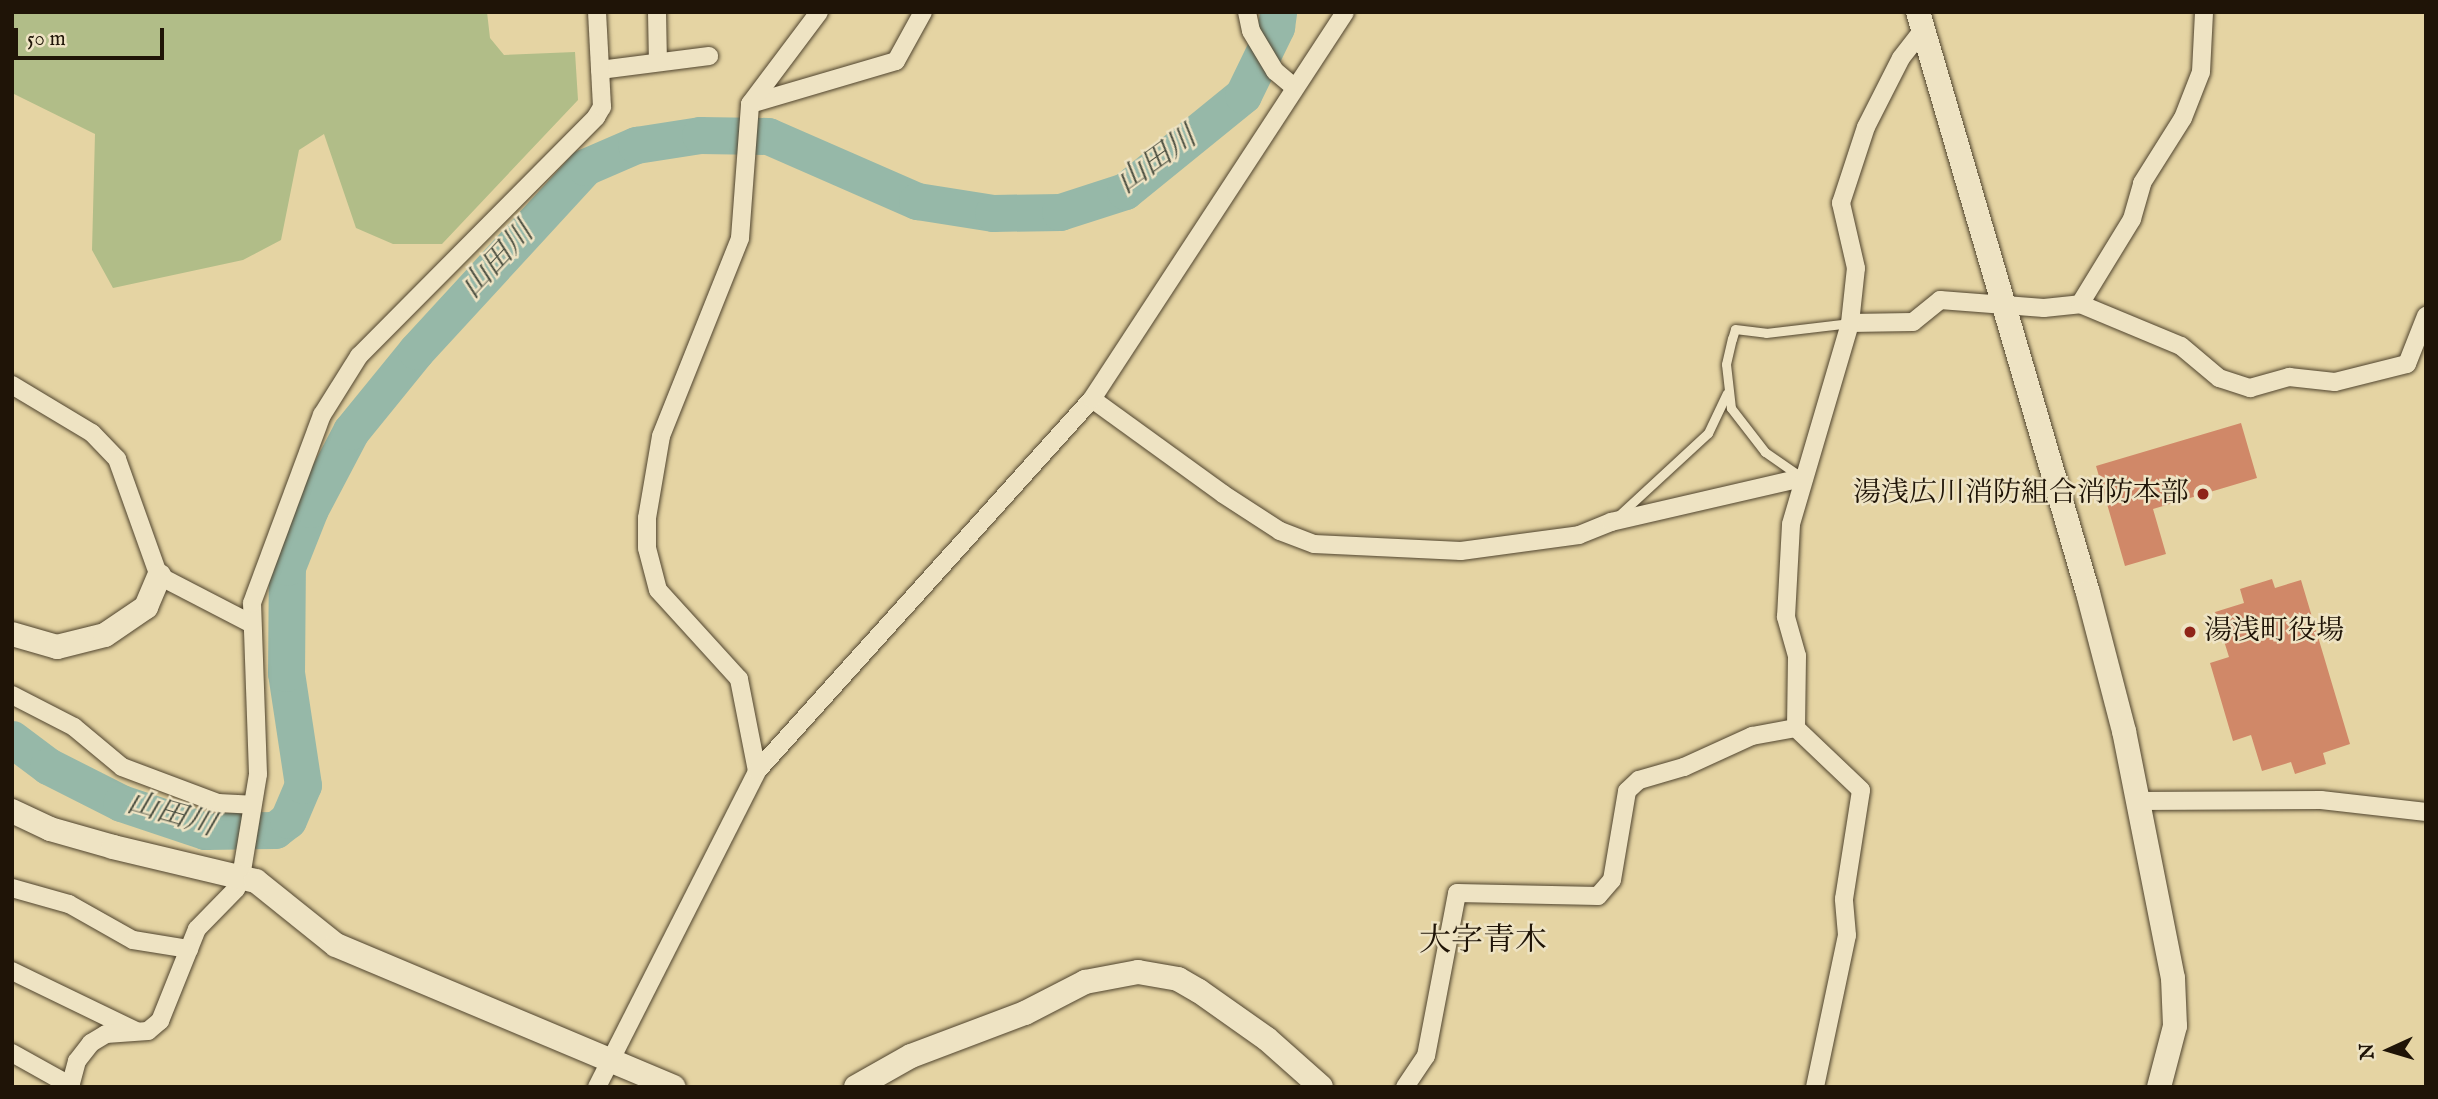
<!DOCTYPE html>
<meta charset="utf-8">
<style>
body{margin:0}
#map{position:relative;width:2438px;height:1099px;overflow:hidden;background:#e5d4a3;font-family:"IM FELL English","Noto Serif JP",serif}
div>[style]{position:absolute}
[style*='--x']{left:calc(var(--x)*1px);top:calc(var(--y)*1px);width:calc(var(--w)*1px);rotate:calc(var(--a)*1deg)}
.green>*{inset:0;background:#b1bd88}
.river>*{height:37px;margin:-18.5px;padding:0 18.5px;transform-origin:18.5px;border-radius:18.5px;background:#96b8a8}
.building>*{inset:0;background:#d08868}
.roads{filter:drop-shadow(0 0 2px #50442e) drop-shadow(0 0 2px #50442e)}
.lane>*{height:9px;margin:-4.5px;padding:0 4.5px;transform-origin:4.5px;border-radius:4.5px;background:#eee3c3}
.street>*{height:18px;margin:-9px;padding:0 9px;transform-origin:9px;border-radius:9px;background:#eee3c3}
.secondary>*{height:24px;margin:-12px;padding:0 12px;transform-origin:12px;border-radius:12px;background:#eee3c3}
.dots>*{width:19px;height:19px;translate:-50% -50%;box-sizing:border-box;border:4px solid #eee3c3;border-radius:50%}
span{translate:-50% -50%;white-space:nowrap;text-align:center;line-height:1.15;-webkit-text-stroke:5px #eee3c3;paint-order:stroke}
.poi-label{font-size:28px;color:#1f1407}
.right{translate:-100% -50%;text-align:right}
.left{translate:0 -50%;text-align:left}
.water-label{font-size:30px;color:#494d3f;font-style:italic}
.quarter-label{font-size:32px;color:#1f1407}
.frame{position:absolute;inset:0;border:14px solid #1f1407;pointer-events:none}
.north{position:absolute;left:2354px;top:1015px;width:70px;height:70px;-webkit-text-stroke:5px #eee3c3;paint-order:stroke;rotate:266deg;font-size:19px;font-weight:700;line-height:28px;text-align:center;color:#1f1407}
.north::after{content:'';display:block;margin:auto;width:24px;height:32px;background:#1f1407;clip-path:polygon(50% 0,100% 100%,50% 72%,0 100%)}
.scale{position:absolute;left:14px;top:28px;width:150px;height:32px;box-sizing:border-box;border:4px solid #1f1407;border-top:0;padding-left:9px;font-size:21px;line-height:24px;white-space:nowrap;color:#1f1407;-webkit-text-stroke:5px #eee3c3;paint-order:stroke}
</style>
<div id="map">
<div class="green">
<div style="clip-path:polygon(12px 12px,487px 12px,490px 38px,504px 55px,575px 52px,578px 100px,442px 244px,393px 244px,356px 228px,324px 134px,299px 150px,281px 240px,243px 260px,113px 288px,92px 250px,95px 134px,12px 93px)"></div>
</div>
<div class="river">
<div style="--x:12;--y:739;--w:45;--a:36.9"></div>
<div style="--x:48;--y:766;--w:82;--a:26.9"></div>
<div style="--x:121;--y:803;--w:89;--a:18.4"></div>
<div style="--x:205;--y:831;--w:70;--a:-0.8"></div>
<div style="--x:275;--y:830;--w:16;--a:-38"></div>
<div style="--x:288;--y:820;--w:38;--a:-67"></div>
<div style="--x:303;--y:785;--w:113;--a:-98.6"></div>
<div style="--x:286;--y:673;--w:106;--a:-89.5"></div>
<div style="--x:287;--y:567;--w:62;--a:-68.4"></div>
<div style="--x:310;--y:509;--w:88;--a:-62.3"></div>
<div style="--x:351;--y:431;--w:103;--a:-50.9"></div>
<div style="--x:416;--y:351;--w:250;--a:-47.4"></div>
<div style="--x:585;--y:167;--w:56;--a:-23.3"></div>
<div style="--x:636;--y:145;--w:65;--a:-8.9"></div>
<div style="--x:700;--y:135;--w:68;--a:0.8"></div>
<div style="--x:768;--y:136;--w:163;--a:23.6"></div>
<div style="--x:917;--y:201;--w:77;--a:9"></div>
<div style="--x:993;--y:213;--w:67;--a:-0.9"></div>
<div style="--x:1060;--y:212;--w:68;--a:-17.9"></div>
<div style="--x:1125;--y:191;--w:152;--a:-39.1"></div>
<div style="--x:1243;--y:95;--w:76;--a:-64.1"></div>
<div style="--x:1276;--y:27;--w:15;--a:-82"></div>
</div>
<div class="building">
<div style="clip-path:polygon(2241px 423px,2257px 478px,2153px 509px,2166px 554px,2125px 566px,2096px 466px)"></div>
<div style="clip-path:polygon(2272px 579px,2275px 588px,2301px 580px,2350px 744px,2323px 753px,2326px 764px,2295px 774px,2291px 762px,2262px 771px,2251px 735px,2233px 741px,2210px 663px,2229px 657px,2215px 612px,2244px 603px,2240px 589px)"></div>
</div>
<div class="roads">
<div class="lane">
<div style="--x:1801;--y:477;--w:44;--a:-145.2"></div>
<div style="--x:1765;--y:452;--w:56;--a:-127.7"></div>
<div style="--x:1731;--y:408;--w:44;--a:-96.5"></div>
<div style="--x:1726;--y:364;--w:26;--a:-77"></div>
<div style="--x:1732;--y:339;--w:10;--a:-73"></div>
<div style="--x:1735;--y:329;--w:31;--a:7"></div>
<div style="--x:1766;--y:333;--w:85;--a:-6.8"></div>
<div style="--x:1617;--y:517;--w:124;--a:-42.7"></div>
<div style="--x:1708;--y:433;--w:44;--a:-64.6"></div>
</div>
<div class="street">
<div style="--x:657;--y:12;--w:50;--a:88.9"></div>
<div style="--x:1247;--y:12;--w:19;--a:78"></div>
<div style="--x:1251;--y:31;--w:47;--a:59"></div>
<div style="--x:1275;--y:71;--w:25;--a:40"></div>
<div style="--x:600;--y:70;--w:110;--a:-7.3"></div>
<div style="--x:750;--y:104;--w:152;--a:-16.4"></div>
<div style="--x:896;--y:61;--w:56;--a:-61.1"></div>
<div style="--x:2080;--y:304;--w:100;--a:-58.5"></div>
<div style="--x:2132;--y:219;--w:37;--a:-74"></div>
<div style="--x:2142;--y:183;--w:77;--a:-57.8"></div>
<div style="--x:2183;--y:118;--w:49;--a:-68.6"></div>
<div style="--x:2201;--y:72;--w:60;--a:-87.1"></div>
<div style="--x:1850;--y:323;--w:63;--a:-0.9"></div>
<div style="--x:1913;--y:322;--w:35;--a:-39"></div>
<div style="--x:1940;--y:300;--w:104;--a:4.4"></div>
<div style="--x:2044;--y:308;--w:36;--a:-6"></div>
<div style="--x:2080;--y:304;--w:109;--a:22.6"></div>
<div style="--x:2181;--y:346;--w:50;--a:40.1"></div>
<div style="--x:2219;--y:378;--w:33;--a:18"></div>
<div style="--x:2250;--y:388;--w:41;--a:-15.8"></div>
<div style="--x:2289;--y:377;--w:46;--a:6.2"></div>
<div style="--x:2335;--y:382;--w:74;--a:-14"></div>
<div style="--x:2407;--y:364;--w:52;--a:-68.4"></div>
<div style="--x:12;--y:385;--w:93;--a:31"></div>
<div style="--x:92;--y:433;--w:36;--a:46"></div>
<div style="--x:117;--y:459;--w:124;--a:70.3"></div>
<div style="--x:159;--y:576;--w:102;--a:27.3"></div>
<div style="--x:1092;--y:399;--w:162;--a:35.9"></div>
<div style="--x:1223;--y:494;--w:68;--a:33"></div>
<div style="--x:1280;--y:531;--w:36;--a:21"></div>
<div style="--x:1314;--y:544;--w:147;--a:2.7"></div>
<div style="--x:1461;--y:551;--w:119;--a:-7.7"></div>
<div style="--x:1579;--y:535;--w:35;--a:-22"></div>
<div style="--x:1611;--y:522;--w:196;--a:-13"></div>
<div style="--x:12;--y:695;--w:70;--a:27.3"></div>
<div style="--x:74;--y:727;--w:62;--a:39.8"></div>
<div style="--x:122;--y:767;--w:103;--a:20.6"></div>
<div style="--x:218;--y:803;--w:34;--a:3"></div>
<div style="--x:757;--y:771;--w:94;--a:-101.1"></div>
<div style="--x:739;--y:679;--w:120;--a:-132.3"></div>
<div style="--x:658;--y:590;--w:43;--a:-104.7"></div>
<div style="--x:647;--y:548;--w:30;--a:-90"></div>
<div style="--x:647;--y:518;--w:83;--a:-80.3"></div>
<div style="--x:661;--y:436;--w:213;--a:-68.2"></div>
<div style="--x:740;--y:238;--w:134;--a:-85.7"></div>
<div style="--x:750;--y:104;--w:115;--a:-53.1"></div>
<div style="--x:2138;--y:801;--w:183;--a:-0.3"></div>
<div style="--x:2321;--y:800;--w:106;--a:6.5"></div>
<div style="--x:12;--y:888;--w:59;--a:15.7"></div>
<div style="--x:69;--y:904;--w:73;--a:29.4"></div>
<div style="--x:133;--y:940;--w:57;--a:9.1"></div>
<div style="--x:12;--y:971;--w:138;--a:25.8"></div>
<div style="--x:12;--y:1053;--w:68;--a:29.2"></div>
<div style="--x:70;--y:1087;--w:27;--a:-75"></div>
<div style="--x:77;--y:1061;--w:23;--a:-52"></div>
<div style="--x:91;--y:1043;--w:17;--a:-31"></div>
<div style="--x:106;--y:1034;--w:42;--a:-4.1"></div>
<div style="--x:148;--y:1031;--w:16;--a:-40"></div>
<div style="--x:160;--y:1021;--w:99;--a:-68.1"></div>
<div style="--x:197;--y:929;--w:56;--a:-45.7"></div>
<div style="--x:236;--y:889;--w:13;--a:-67"></div>
<div style="--x:241;--y:877;--w:104;--a:-80.6"></div>
<div style="--x:258;--y:774;--w:171;--a:-92"></div>
<div style="--x:252;--y:603;--w:201;--a:-69.6"></div>
<div style="--x:322;--y:415;--w:70;--a:-57.9"></div>
<div style="--x:359;--y:356;--w:337;--a:-45.2"></div>
<div style="--x:596;--y:117;--w:12;--a:-59"></div>
<div style="--x:602;--y:107;--w:95;--a:-93"></div>
<div style="--x:597;--y:1087;--w:354;--a:-63.1"></div>
<div style="--x:757;--y:771;--w:501;--a:-48"></div>
<div style="--x:1092;--y:399;--w:462;--a:-56.8"></div>
<div style="--x:1405;--y:1087;--w:37;--a:-56"></div>
<div style="--x:1426;--y:1056;--w:166;--a:-79.2"></div>
<div style="--x:1457;--y:893;--w:141;--a:1.2"></div>
<div style="--x:1598;--y:896;--w:21;--a:-49"></div>
<div style="--x:1612;--y:880;--w:90;--a:-80.4"></div>
<div style="--x:1627;--y:791;--w:16;--a:-43"></div>
<div style="--x:1639;--y:780;--w:47;--a:-16.1"></div>
<div style="--x:1684;--y:767;--w:75;--a:-24.5"></div>
<div style="--x:1752;--y:736;--w:45;--a:-10.3"></div>
<div style="--x:1815;--y:1087;--w:155;--a:-78.1"></div>
<div style="--x:1847;--y:935;--w:36;--a:-95"></div>
<div style="--x:1844;--y:899;--w:110;--a:-81.1"></div>
<div style="--x:1861;--y:790;--w:90;--a:-136.4"></div>
<div style="--x:1796;--y:728;--w:72;--a:-89.2"></div>
<div style="--x:1797;--y:656;--w:41;--a:-105.8"></div>
<div style="--x:1786;--y:617;--w:93;--a:-86.9"></div>
<div style="--x:1791;--y:524;--w:209;--a:-73.6"></div>
<div style="--x:1850;--y:323;--w:55;--a:-83.8"></div>
<div style="--x:1856;--y:268;--w:67;--a:-103"></div>
<div style="--x:1841;--y:203;--w:80;--a:-71.8"></div>
<div style="--x:1866;--y:127;--w:77;--a:-63.1"></div>
<div style="--x:1901;--y:58;--w:36;--a:-52"></div>
</div>
<div class="secondary">
<div style="--x:1918;--y:12;--w:605;--a:73.69"></div>
<div style="--x:2088;--y:593;--w:143;--a:75.4"></div>
<div style="--x:2124;--y:731;--w:252;--a:78.8"></div>
<div style="--x:2173;--y:978;--w:48;--a:87.6"></div>
<div style="--x:2175;--y:1026;--w:63;--a:104.7"></div>
<div style="--x:12;--y:634;--w:47;--a:16.1"></div>
<div style="--x:57;--y:647;--w:49;--a:-14"></div>
<div style="--x:105;--y:635;--w:50;--a:-34.3"></div>
<div style="--x:146;--y:607;--w:34;--a:-67"></div>
<div style="--x:12;--y:811;--w:42;--a:25.3"></div>
<div style="--x:50;--y:829;--w:66;--a:15.9"></div>
<div style="--x:113;--y:847;--w:147;--a:13.4"></div>
<div style="--x:256;--y:881;--w:102;--a:38.7"></div>
<div style="--x:336;--y:945;--w:366;--a:22.8"></div>
<div style="--x:856;--y:1087;--w:63;--a:-29.4"></div>
<div style="--x:911;--y:1056;--w:122;--a:-20.7"></div>
<div style="--x:1025;--y:1013;--w:68;--a:-27.3"></div>
<div style="--x:1085;--y:982;--w:54;--a:-10.7"></div>
<div style="--x:1138;--y:972;--w:41;--a:9.9"></div>
<div style="--x:1178;--y:979;--w:24;--a:30"></div>
<div style="--x:1199;--y:991;--w:83;--a:35.2"></div>
<div style="--x:1267;--y:1039;--w:72;--a:41.6"></div>
</div>
</div>
<div class="dots">
<div style="left:2203px;top:494px;background:#8f2418"></div>
<div style="left:2190px;top:632px;background:#8f2418"></div>
</div>
<div class="poi-label">
<span class="right" style="left:2189px;top:494px">湯浅広川消防組合消防本部</span>
<span class="left" style="left:2204px;top:632px">湯浅町役場</span>
</div>
<div class="water-label">
<span style="left:1157px;top:161px;rotate:-36deg">山田川</span>
<span style="left:498px;top:261px;rotate:-47deg">山田川</span>
<span style="left:171px;top:815px;rotate:16deg">山田川</span>
</div>
<div class="quarter-label">
<span style="left:1483px;top:942px">大字青木</span>
</div>
<div class="frame"></div>
<div class="north">N</div>
<div class="scale">50 m</div>
</div>
